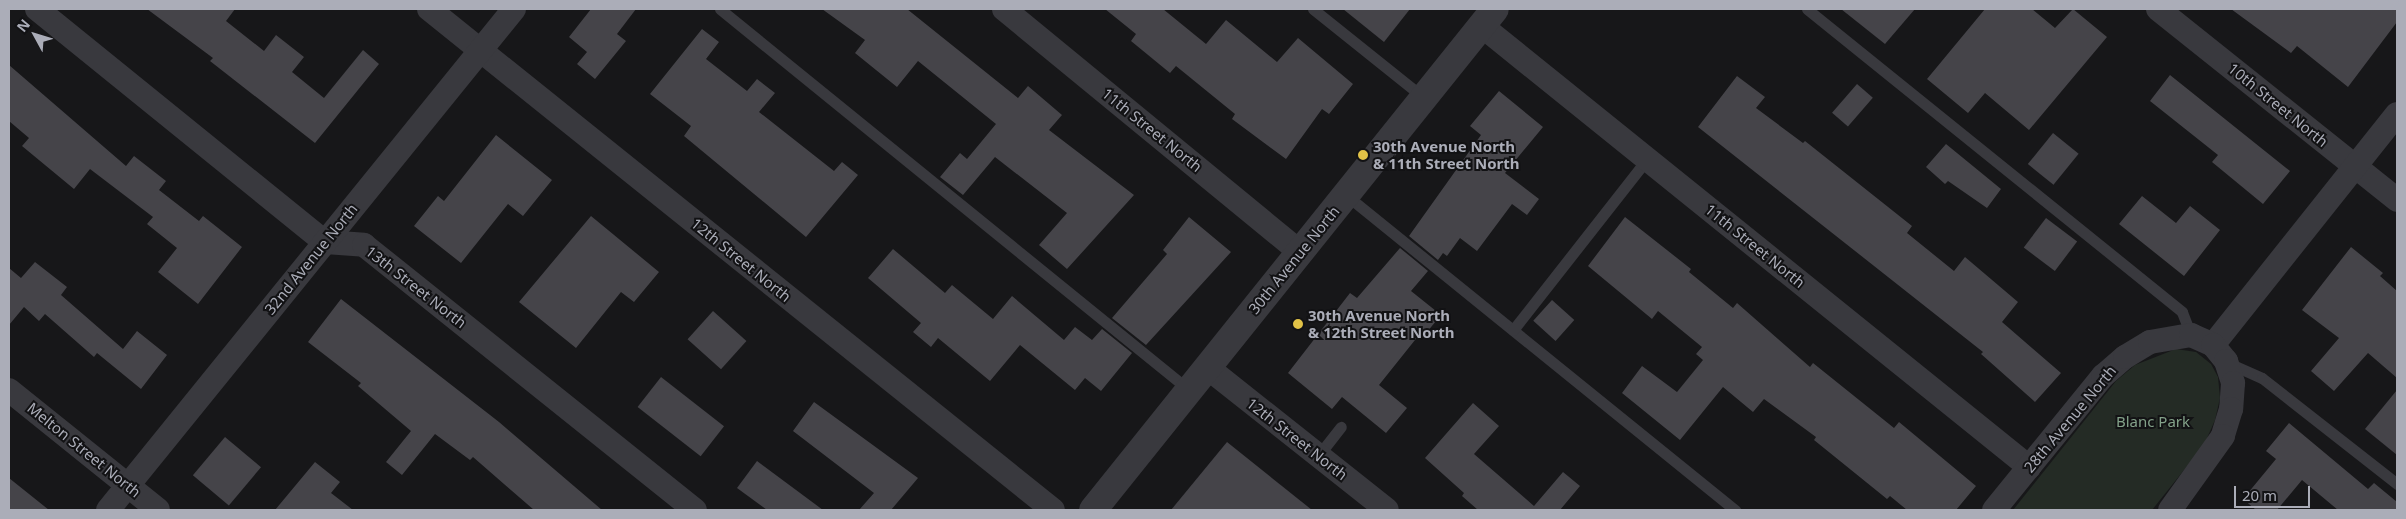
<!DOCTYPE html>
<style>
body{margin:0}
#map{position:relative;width:2406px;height:519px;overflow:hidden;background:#171719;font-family:"Noto Sans",sans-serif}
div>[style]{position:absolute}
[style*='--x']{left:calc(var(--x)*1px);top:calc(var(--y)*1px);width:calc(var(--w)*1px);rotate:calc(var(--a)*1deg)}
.green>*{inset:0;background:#242b25}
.building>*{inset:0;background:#454449;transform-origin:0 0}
.service>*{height:11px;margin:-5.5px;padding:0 5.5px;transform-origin:5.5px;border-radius:5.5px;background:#39393e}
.minor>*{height:24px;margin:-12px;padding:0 12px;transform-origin:12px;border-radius:12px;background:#39393e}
.tertiary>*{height:28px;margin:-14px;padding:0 14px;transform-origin:14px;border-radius:14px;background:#39393e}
.dots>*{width:14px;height:14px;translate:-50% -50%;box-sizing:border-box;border:2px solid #121214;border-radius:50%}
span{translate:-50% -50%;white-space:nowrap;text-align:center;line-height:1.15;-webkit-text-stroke:4px #121214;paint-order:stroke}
.street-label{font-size:15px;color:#abadb8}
.poi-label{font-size:15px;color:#abadb8;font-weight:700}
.left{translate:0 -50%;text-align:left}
.park-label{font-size:15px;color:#83a189}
.frame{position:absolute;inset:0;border:10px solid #abadb8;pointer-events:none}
.north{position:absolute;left:10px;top:10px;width:50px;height:50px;-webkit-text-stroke:4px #121214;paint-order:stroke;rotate:309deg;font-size:14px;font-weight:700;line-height:20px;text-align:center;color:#abadb8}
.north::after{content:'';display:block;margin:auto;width:18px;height:22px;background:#abadb8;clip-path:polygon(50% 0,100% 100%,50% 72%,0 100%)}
.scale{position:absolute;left:2234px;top:486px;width:76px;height:22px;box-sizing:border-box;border:2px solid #abadb8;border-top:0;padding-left:6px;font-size:15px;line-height:18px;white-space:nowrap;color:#abadb8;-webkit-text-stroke:4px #121214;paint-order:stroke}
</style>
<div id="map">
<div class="green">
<div style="clip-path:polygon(2176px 349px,2196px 352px,2211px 364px,2218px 377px,2220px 398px,2215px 420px,2204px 445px,2152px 510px,2013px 510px,2116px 381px,2135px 365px)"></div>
</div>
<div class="building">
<div style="clip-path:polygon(147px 9px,235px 9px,226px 21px,264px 51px,276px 35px,304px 57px,292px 72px,324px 98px,363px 50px,379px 64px,315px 143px,210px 61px,213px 58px)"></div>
<div style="clip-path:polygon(591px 9px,636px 9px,617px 34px,626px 41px,595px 79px,577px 64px,587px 52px,569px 37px)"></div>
<div style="clip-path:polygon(822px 9px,907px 9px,1018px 98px,1028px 86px,1062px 115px,1049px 130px,1134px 195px,1067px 269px,1039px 245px,1067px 213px,995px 157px,963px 195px,940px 177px,960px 153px,967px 159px,996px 124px,918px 61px,897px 87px,855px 53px,865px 40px)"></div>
<div style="clip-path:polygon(1105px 9px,1163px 9px,1206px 44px,1226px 20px,1277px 62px,1298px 38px,1353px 84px,1329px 114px,1322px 109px,1286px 159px,1232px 119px,1235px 114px,1176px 66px,1170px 73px,1131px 41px,1136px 34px)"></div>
<div style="clip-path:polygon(1343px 9px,1410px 9px,1384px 42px)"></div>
<div style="clip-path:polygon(1841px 9px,1915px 9px,1885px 44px)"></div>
<div style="clip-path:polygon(1985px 9px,2032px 9px,2055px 28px,2073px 9px,2107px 37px,2029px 130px,1985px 93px,1968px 113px,1927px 79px)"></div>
<div style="clip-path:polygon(2231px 9px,2397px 9px,2397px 22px,2348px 87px,2297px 46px,2291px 53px)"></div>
<div style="clip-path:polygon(702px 29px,719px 42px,706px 59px,747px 91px,757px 79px,775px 93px,759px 112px,834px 171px,842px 162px,858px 175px,806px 237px,684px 136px,691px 126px,650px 94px)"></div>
<div style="clip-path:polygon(9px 65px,126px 166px,134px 156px,166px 181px,159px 190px,199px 221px,203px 216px,242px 247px,198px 304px,158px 272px,177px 248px,147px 224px,153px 217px,90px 169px,74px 189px,22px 146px,29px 138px,9px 121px)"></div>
<div style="clip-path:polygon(2170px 75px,2290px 171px,2263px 204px,2212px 162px,2218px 155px,2150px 101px)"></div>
<div style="clip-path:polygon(1737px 76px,1765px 97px,1756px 108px,1803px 143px,1805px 141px,1912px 226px,1907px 233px,1954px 271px,1965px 257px,2018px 302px,2002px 322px,2061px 373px,2035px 402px,1981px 354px,1983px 352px,1698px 127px)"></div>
<div style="left:1857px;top:84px;width:21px;height:38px;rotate:41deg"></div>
<div style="clip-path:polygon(1499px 91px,1543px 127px,1505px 173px,1539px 199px,1527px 215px,1512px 204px,1477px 251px,1460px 238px,1447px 256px,1443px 253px,1438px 260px,1409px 236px,1481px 135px,1470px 126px)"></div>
<div style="left:2053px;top:133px;width:33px;height:40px;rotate:39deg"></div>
<div style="clip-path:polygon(496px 135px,552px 180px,523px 216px,508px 204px,461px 263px,414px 226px,438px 196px,444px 201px)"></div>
<div style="clip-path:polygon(1946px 144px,2001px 189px,1987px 208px,1948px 181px,1945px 184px,1926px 167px)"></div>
<div style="clip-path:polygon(2142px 196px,2176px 223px,2190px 206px,2220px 230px,2184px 276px,2119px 224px)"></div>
<div style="clip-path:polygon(591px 216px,659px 272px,634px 302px,621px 292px,576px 348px,519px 302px)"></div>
<div style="clip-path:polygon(1189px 217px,1231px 252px,1146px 345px,1112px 318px,1167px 254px,1163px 250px)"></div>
<div style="clip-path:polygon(1625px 217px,1691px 269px,1689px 272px,1733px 308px,1737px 303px,1810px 367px,1813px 363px,1894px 428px,1899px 422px,1976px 486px,1956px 510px,1907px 510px,1890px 496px,1887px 499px,1814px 440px,1816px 437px,1764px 399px,1753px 412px,1723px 387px,1680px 440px,1622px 393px,1642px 366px,1677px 392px,1703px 360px,1696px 354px,1702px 347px,1658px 311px,1652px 319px,1588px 266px)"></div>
<div style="left:2046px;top:218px;width:39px;height:37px;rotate:37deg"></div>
<div style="clip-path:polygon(2351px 247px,2383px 273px,2380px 276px,2397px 291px,2397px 378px,2368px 353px,2334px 391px,2311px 371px,2339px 338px,2302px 310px)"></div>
<div style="clip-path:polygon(1400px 248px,1428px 271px,1411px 291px,1441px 315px,1422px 338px,1419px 335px,1379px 385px,1407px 408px,1386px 433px,1342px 397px,1332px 409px,1288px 373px,1350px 293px,1357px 298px)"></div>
<div style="clip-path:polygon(893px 249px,945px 293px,952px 285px,993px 319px,1012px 296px,1064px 340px,1075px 327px,1092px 340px,1102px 329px,1132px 353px,1101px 391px,1085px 378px,1075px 390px,1020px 345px,990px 381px,938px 338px,931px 347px,913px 332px,921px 323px,868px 278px)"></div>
<div style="clip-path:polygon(35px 262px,67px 287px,61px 295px,123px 349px,137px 331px,167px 355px,141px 389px,97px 353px,94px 357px,45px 314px,39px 321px,24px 307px,9px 325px,9px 268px,21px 278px)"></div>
<div style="clip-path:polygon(341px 299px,499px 422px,602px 510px,534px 510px,473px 457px,470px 460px,435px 434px,402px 475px,386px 462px,411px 431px,358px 386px,361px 383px,308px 342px)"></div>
<div style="left:1552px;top:300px;width:30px;height:28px;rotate:42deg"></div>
<div style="left:713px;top:311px;width:45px;height:38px;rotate:42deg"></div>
<div style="left:661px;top:377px;width:80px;height:38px;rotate:38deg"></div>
<div style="clip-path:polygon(2397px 390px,2397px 455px,2365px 429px)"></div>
<div style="clip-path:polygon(814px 402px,918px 478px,891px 510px,859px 510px,874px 493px,793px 431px)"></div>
<div style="clip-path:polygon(1473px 403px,1499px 426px,1474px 454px,1534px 506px,1563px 472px,1580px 486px,1560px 510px,1478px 510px,1462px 496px,1464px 493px,1425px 458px)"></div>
<div style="clip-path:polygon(2289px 423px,2368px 489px,2374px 483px,2397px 502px,2397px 510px,2338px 510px,2302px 480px,2277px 510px,2256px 510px,2243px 499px,2276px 459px,2266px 451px)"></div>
<div style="left:225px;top:437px;width:47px;height:50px;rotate:40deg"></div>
<div style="clip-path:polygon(1227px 442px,1312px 510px,1171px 510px)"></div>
<div style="clip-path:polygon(757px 461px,823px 510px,767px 510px,737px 488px)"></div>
<div style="clip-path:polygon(315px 462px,340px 482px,331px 493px,353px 510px,275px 510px)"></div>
<div style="clip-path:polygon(9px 478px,49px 510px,9px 510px)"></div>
</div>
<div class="service">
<div style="--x:720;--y:9;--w:604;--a:39.09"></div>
<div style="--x:1313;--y:9;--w:142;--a:38.7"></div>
<div style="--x:1807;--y:9;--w:482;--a:38.9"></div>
<div style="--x:2182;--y:312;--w:25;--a:69"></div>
<div style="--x:1346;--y:195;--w:501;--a:39"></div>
<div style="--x:1513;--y:330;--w:217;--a:-51.9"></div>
<div style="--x:2226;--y:362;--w:39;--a:24"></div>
<div style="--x:2262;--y:378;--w:172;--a:38.1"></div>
<div style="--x:1318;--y:456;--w:37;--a:-52"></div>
</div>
<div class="minor">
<div style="--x:37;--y:9;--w:370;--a:39"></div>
<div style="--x:325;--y:242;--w:39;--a:4"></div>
<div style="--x:364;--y:245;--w:424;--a:38.7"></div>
<div style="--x:429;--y:9;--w:800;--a:38.76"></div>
<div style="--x:1004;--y:9;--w:383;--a:39.4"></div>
<div style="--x:2158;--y:9;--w:306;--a:38.6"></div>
<div style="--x:1482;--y:26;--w:703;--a:38.88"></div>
<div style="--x:2213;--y:345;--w:295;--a:-51.5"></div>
<div style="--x:1208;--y:368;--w:228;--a:38.4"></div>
<div style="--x:9;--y:390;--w:191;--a:38.8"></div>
<div style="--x:108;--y:510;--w:645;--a:-50.98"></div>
<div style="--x:1994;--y:510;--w:173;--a:-50.9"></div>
<div style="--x:2103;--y:376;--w:29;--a:-41"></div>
<div style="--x:2125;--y:357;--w:29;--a:-31"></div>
<div style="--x:2150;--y:342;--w:42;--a:-9.7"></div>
<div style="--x:2191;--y:335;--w:24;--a:24"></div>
<div style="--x:2213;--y:345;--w:21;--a:51"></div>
<div style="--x:2226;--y:361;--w:23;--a:72"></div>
<div style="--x:2233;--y:383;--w:26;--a:94"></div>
<div style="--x:2231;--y:409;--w:28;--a:107"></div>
<div style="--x:2223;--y:436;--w:91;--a:125.6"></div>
</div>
<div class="tertiary">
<div style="--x:1093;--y:510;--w:642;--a:-51.26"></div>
</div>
<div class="dots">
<div style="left:1363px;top:155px;background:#e1c247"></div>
<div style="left:1298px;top:324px;background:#e1c247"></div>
</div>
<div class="street-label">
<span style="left:2278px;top:105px;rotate:39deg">10th Street North</span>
<span style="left:1152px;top:130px;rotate:39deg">11th Street North</span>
<span style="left:1755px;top:246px;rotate:39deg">11th Street North</span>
<span style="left:311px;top:259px;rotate:-51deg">32nd Avenue North</span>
<span style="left:741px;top:260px;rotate:39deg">12th Street North</span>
<span style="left:1294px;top:260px;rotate:-51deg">30th Avenue North</span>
<span style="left:416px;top:287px;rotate:38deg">13th Street North</span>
<span style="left:2070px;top:419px;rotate:-50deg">28th Avenue North</span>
<span style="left:1297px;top:439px;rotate:38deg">12th Street North</span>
<span style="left:84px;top:450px;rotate:39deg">Melton Street North</span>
</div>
<div class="poi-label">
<span class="left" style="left:1373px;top:155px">30th Avenue North<br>&amp; 11th Street North</span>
<span class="left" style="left:1308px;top:324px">30th Avenue North<br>&amp; 12th Street North</span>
</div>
<div class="park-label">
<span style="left:2153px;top:422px">Blanc Park</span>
</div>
<div class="frame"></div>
<div class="north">N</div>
<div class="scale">20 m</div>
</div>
